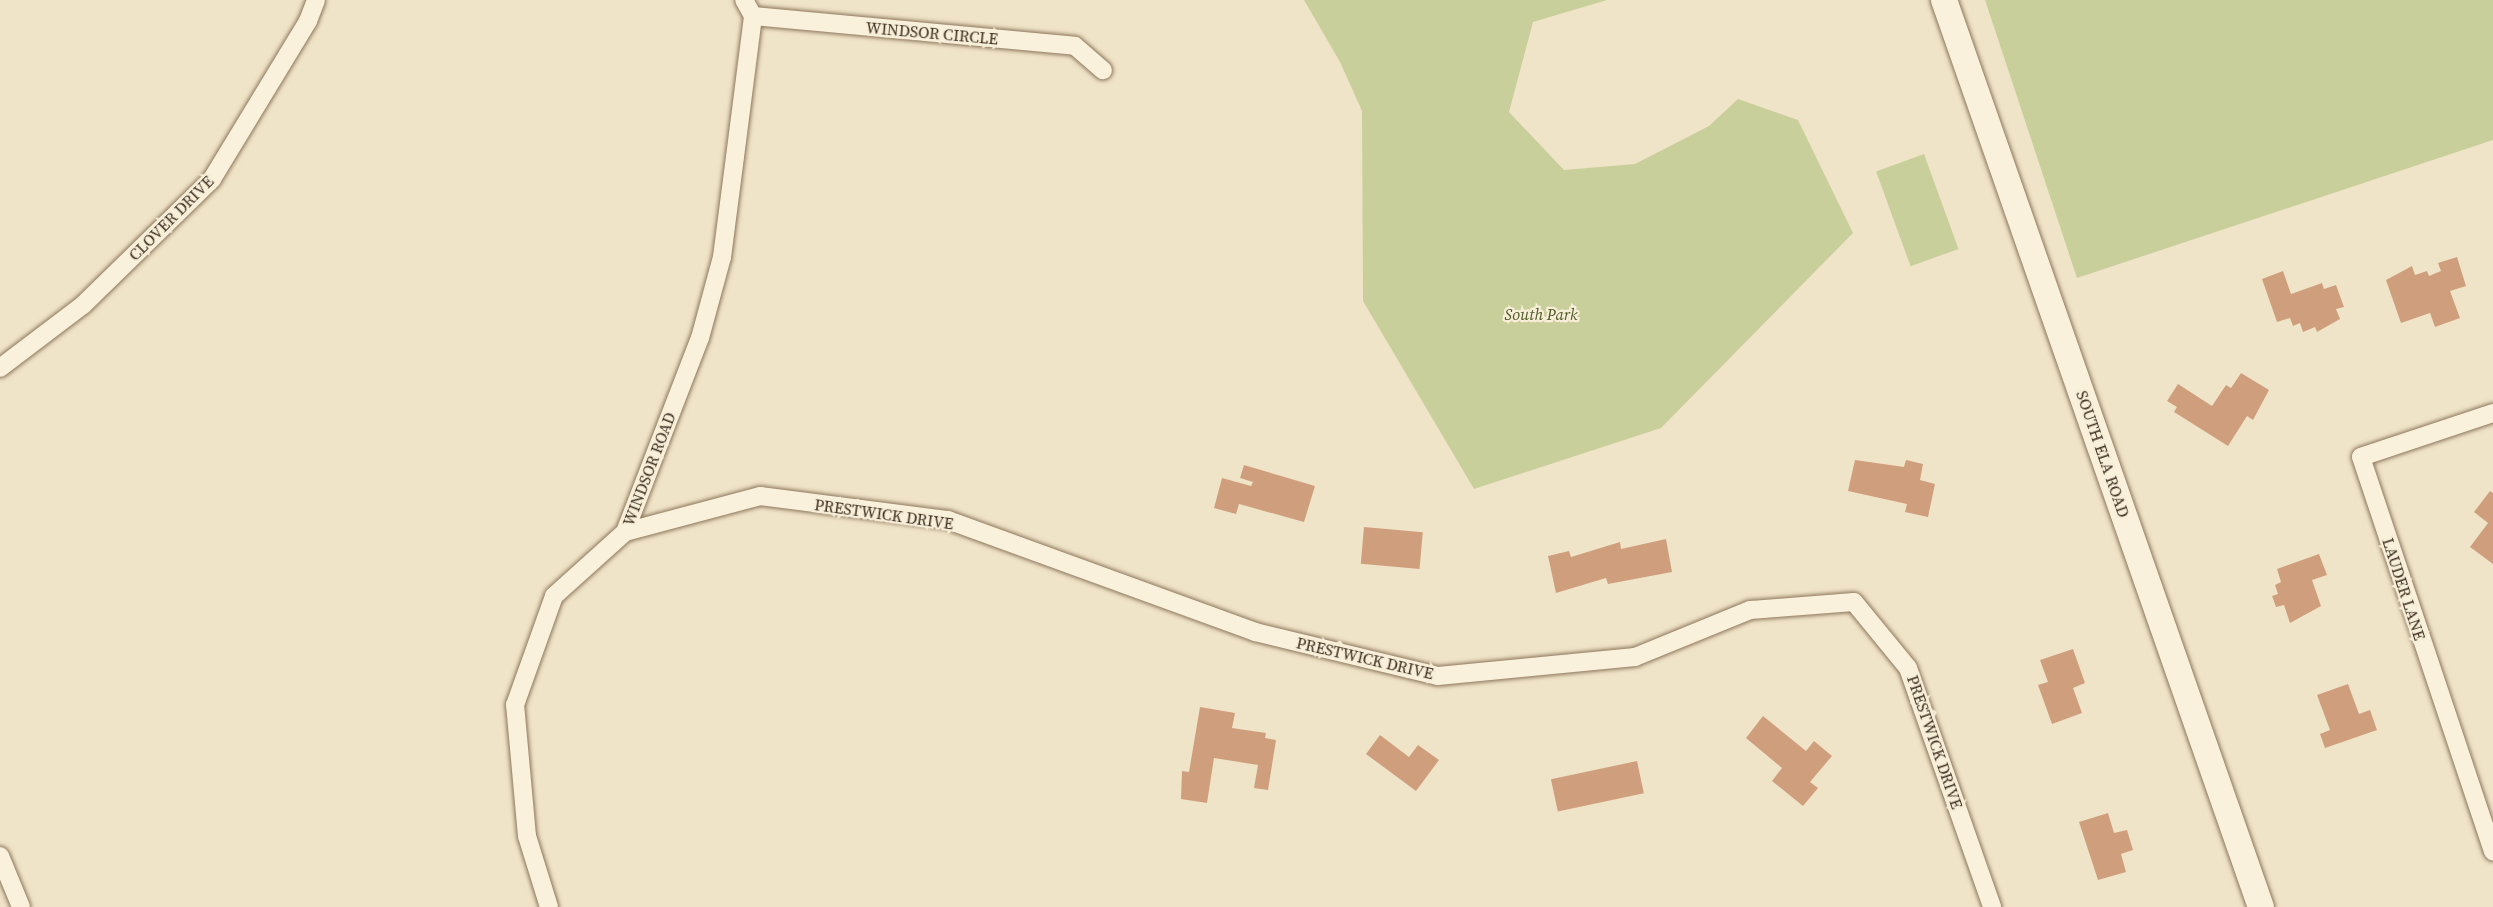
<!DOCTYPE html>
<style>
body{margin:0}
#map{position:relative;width:2493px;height:907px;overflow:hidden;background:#f0e4c8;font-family:"Source Serif 4",serif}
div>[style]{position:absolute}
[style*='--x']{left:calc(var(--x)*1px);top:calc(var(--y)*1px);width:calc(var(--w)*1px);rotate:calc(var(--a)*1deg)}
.green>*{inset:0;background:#c9cf9b;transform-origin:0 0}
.building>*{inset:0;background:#cf9f7d;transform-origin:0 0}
.roads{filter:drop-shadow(0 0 2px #8d765c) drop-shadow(0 0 2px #8d765c)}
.street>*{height:18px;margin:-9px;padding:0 9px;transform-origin:9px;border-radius:9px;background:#faf1dc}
.secondary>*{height:26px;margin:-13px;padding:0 13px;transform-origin:13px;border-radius:13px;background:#faf1dc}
span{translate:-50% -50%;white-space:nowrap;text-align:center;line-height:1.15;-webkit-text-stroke:4.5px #f7eed8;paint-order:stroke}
.street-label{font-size:16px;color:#3d2e20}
.park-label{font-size:16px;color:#4d5a26;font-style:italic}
</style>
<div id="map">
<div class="green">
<div style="clip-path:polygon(1304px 0,1607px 0,1533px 22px,1509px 112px,1564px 170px,1635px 164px,1709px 126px,1738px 99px,1798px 120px,1853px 233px,1661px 428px,1474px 489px,1363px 301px,1362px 111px,1340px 62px)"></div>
<div style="clip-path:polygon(1985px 0,2493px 0,2493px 140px,2077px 278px)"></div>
<div style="left:1924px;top:154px;width:101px;height:51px;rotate:70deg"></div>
</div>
<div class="building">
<div style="clip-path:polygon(2457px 257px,2466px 286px,2450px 291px,2460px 318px,2435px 327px,2430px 313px,2401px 323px,2386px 280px,2412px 266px,2415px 275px,2427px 271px,2429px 276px,2441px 271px,2438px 263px)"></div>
<div style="clip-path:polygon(2283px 271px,2291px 294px,2322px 283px,2324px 289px,2336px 285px,2344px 307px,2336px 309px,2340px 319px,2317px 332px,2315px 327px,2303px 332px,2300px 323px,2293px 326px,2290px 318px,2277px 322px,2262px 279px)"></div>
<div style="clip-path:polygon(2241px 373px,2269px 390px,2253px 420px,2247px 416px,2228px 446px,2174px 412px,2177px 407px,2167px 401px,2178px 384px,2212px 406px,2226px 385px,2231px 388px)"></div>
<div style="clip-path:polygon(1855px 460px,1904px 467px,1906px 460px,1923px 464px,1920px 480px,1935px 484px,1928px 517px,1905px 512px,1907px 504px,1848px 491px)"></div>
<div style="clip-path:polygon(1244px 465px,1315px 486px,1304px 522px,1239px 504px,1236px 514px,1214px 508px,1222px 478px,1251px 486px,1253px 482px,1240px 478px)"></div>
<div style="clip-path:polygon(2490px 491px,2493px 493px,2493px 564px,2470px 547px,2488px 523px,2474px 512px)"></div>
<div style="left:1364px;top:527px;width:59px;height:37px;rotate:5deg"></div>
<div style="clip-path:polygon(1666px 539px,1672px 572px,1608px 584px,1606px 578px,1556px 593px,1548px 556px,1569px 551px,1571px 557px,1620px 542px,1621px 549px)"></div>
<div style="clip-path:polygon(2319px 554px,2327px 575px,2312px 580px,2321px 606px,2290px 623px,2284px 605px,2276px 607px,2272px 596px,2278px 594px,2275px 585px,2281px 582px,2277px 569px)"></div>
<div style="clip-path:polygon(2073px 649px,2085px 683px,2073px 688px,2082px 713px,2052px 724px,2038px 685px,2048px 682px,2040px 660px)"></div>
<div style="clip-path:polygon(2348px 684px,2359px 714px,2370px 710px,2377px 730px,2325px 748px,2320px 734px,2330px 730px,2317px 695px)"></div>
<div style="clip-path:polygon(1200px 707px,1235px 713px,1232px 728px,1266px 733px,1265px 738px,1276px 740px,1268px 790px,1254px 788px,1258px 765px,1214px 758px,1207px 803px,1181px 799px,1182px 771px,1189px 772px)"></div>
<div style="clip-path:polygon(1763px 716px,1806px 751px,1814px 741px,1832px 756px,1810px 782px,1818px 788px,1803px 806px,1772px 781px,1782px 768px,1746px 738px)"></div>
<div style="clip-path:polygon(1380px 735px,1409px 757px,1418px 745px,1439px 760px,1416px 791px,1366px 754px)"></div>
<div style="left:1637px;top:761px;width:33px;height:88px;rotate:78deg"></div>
<div style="clip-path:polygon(2108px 813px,2114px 833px,2127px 830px,2133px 850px,2121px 854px,2126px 872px,2098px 880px,2079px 822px)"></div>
</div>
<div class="roads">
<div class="street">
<div style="--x:753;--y:16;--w:323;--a:5.3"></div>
<div style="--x:1075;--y:46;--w:37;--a:41"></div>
<div style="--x:0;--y:368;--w:104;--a:-37.2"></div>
<div style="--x:83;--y:305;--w:180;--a:-44.3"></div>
<div style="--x:212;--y:179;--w:185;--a:-58.7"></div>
<div style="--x:308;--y:21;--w:22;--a:-69"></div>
<div style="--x:2493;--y:413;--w:139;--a:161.6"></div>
<div style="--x:2361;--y:457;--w:416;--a:71.5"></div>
<div style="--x:625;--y:532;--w:140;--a:-14.9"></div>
<div style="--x:760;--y:496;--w:190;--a:7.3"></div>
<div style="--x:948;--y:520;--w:327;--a:20"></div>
<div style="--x:1255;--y:632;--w:188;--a:13.5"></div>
<div style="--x:1438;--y:676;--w:198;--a:-5.5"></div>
<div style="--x:1635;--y:657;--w:124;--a:-22.2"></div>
<div style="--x:1750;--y:610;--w:104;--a:-4.4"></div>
<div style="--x:1854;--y:602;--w:85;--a:50.7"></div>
<div style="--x:1908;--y:668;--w:253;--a:70.6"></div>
<div style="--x:0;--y:856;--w:55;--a:67.6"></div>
<div style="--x:549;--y:907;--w:74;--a:-107.2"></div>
<div style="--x:527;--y:836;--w:132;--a:-95.2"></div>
<div style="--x:515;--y:705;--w:116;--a:-70.3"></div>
<div style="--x:554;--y:596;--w:96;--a:-42"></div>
<div style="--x:625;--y:532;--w:208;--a:-68.9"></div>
<div style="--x:700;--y:338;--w:84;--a:-74.8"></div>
<div style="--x:722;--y:257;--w:101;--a:-82.6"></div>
<div style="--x:735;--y:157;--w:142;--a:-82.7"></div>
<div style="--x:753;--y:16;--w:18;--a:-119"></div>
</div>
<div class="secondary">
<div style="--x:1944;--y:0;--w:961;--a:70.74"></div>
</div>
</div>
<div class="street-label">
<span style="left:932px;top:33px;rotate:5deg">WINDSOR CIRCLE</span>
<span style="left:171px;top:218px;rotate:-45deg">CLOVER DRIVE</span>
<span style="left:2103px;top:454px;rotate:71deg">SOUTH ELA ROAD</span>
<span style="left:649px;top:469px;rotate:-69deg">WINDSOR ROAD</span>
<span style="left:884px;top:514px;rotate:8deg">PRESTWICK DRIVE</span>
<span style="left:2404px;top:589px;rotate:72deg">LAUDER LANE</span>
<span style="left:1365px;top:658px;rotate:13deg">PRESTWICK DRIVE</span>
<span style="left:1935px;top:742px;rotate:71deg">PRESTWICK DRIVE</span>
</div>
<div class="park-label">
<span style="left:1541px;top:314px">South Park</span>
</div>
</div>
